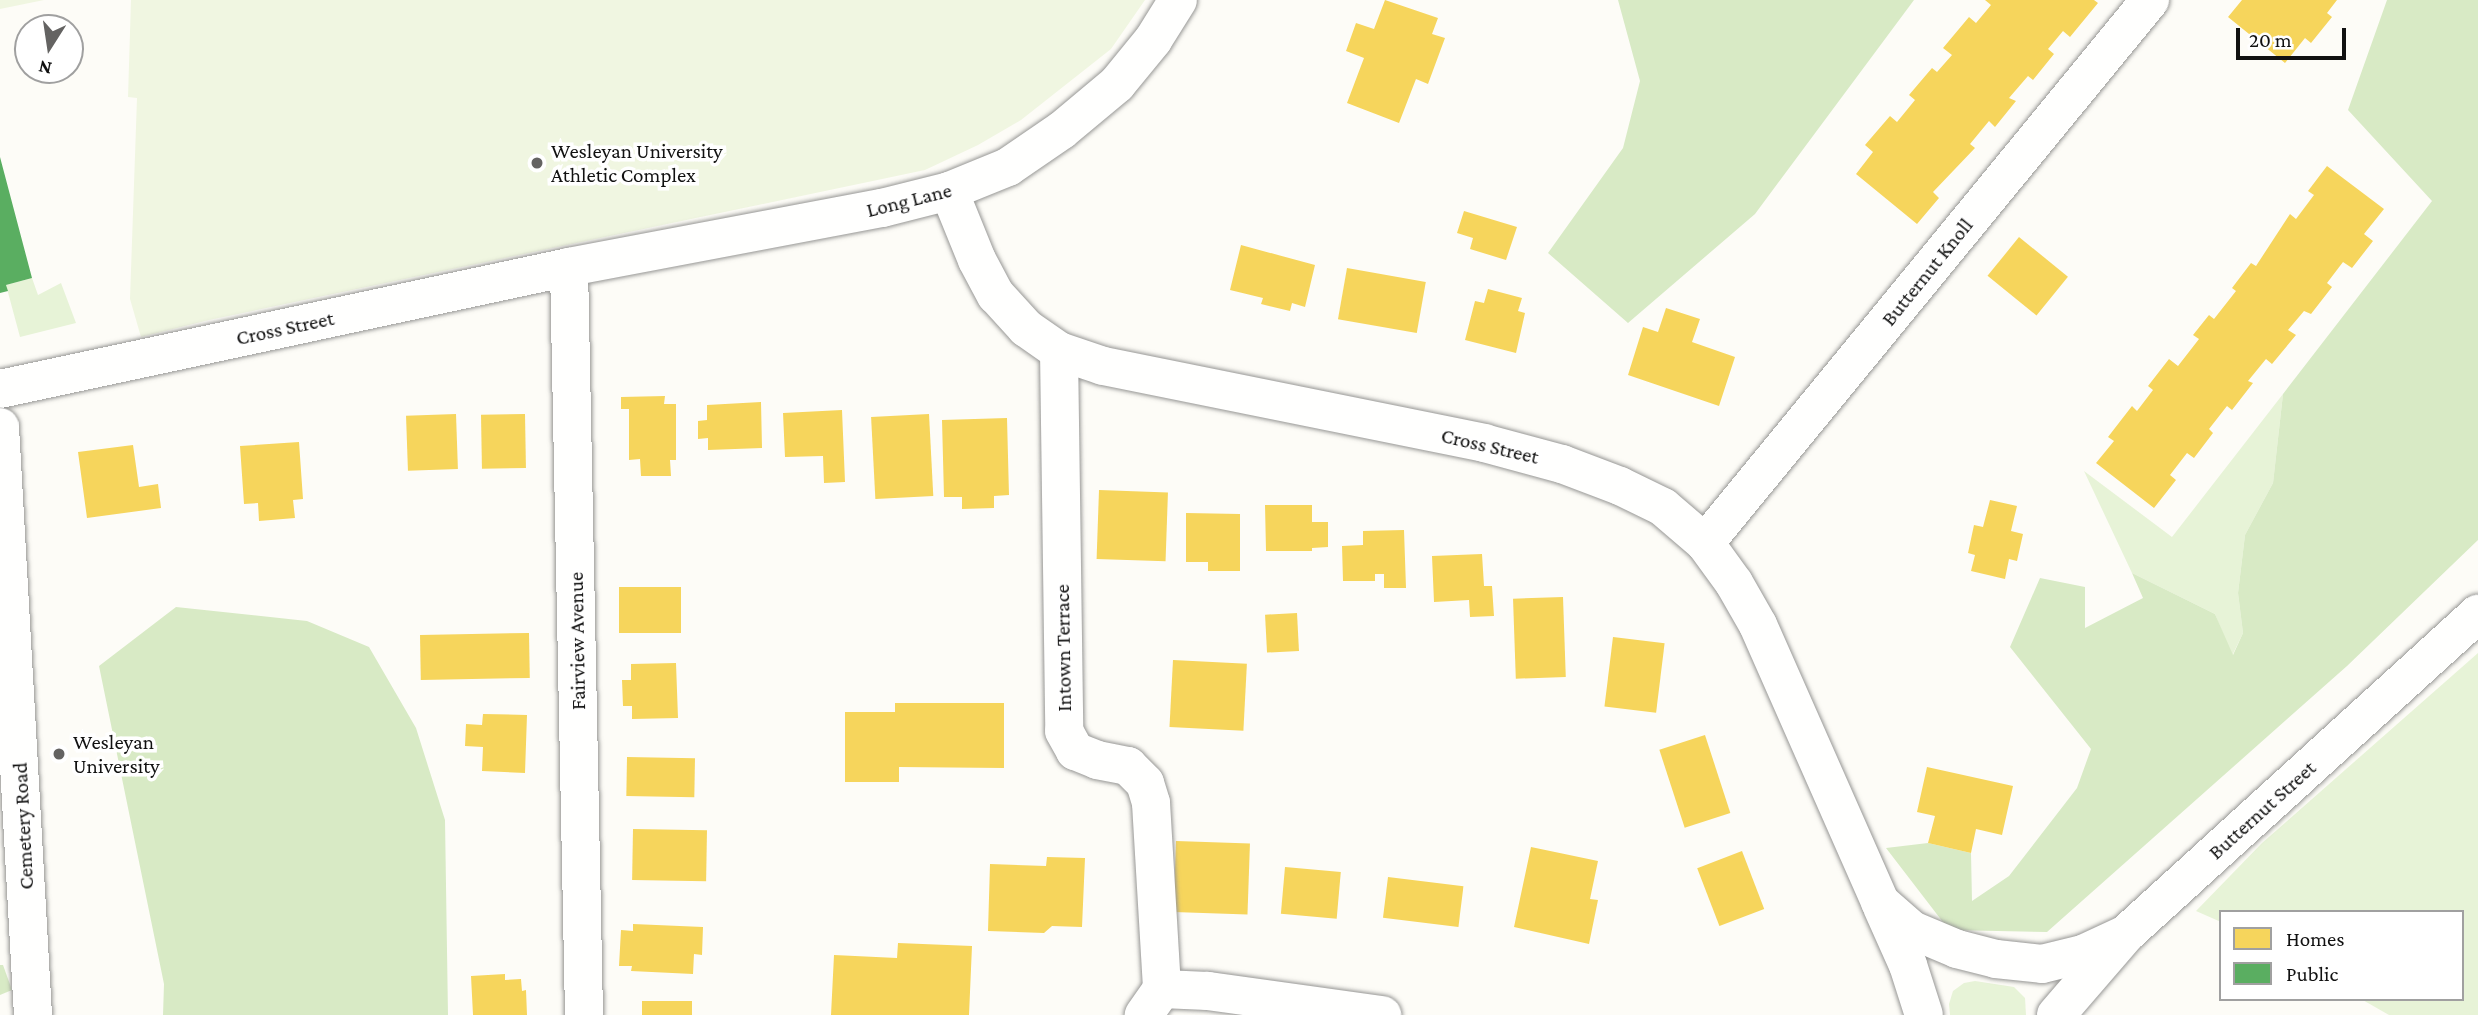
<!DOCTYPE html>
<style>
body{margin:0}
#map{position:relative;width:2478px;height:1015px;overflow:hidden;background:#fdfcf7;font-family:"Crimson Pro",serif}
div>[style]{position:absolute}
[style*='--x']{left:calc(var(--x)*1px);top:calc(var(--y)*1px);width:calc(var(--w)*1px);rotate:calc(var(--a)*1deg)}
.green>*{inset:0;background:#e7f3d7}
.forest>*{inset:0;background:#d8eac5}
.pitch>*{inset:0;background:#f0f6e1}
.homes>*{inset:0;background:#f6d55c;transform-origin:0 0}
.public>*{inset:0;background:#5aae61}
.roads{filter:drop-shadow(0 0 2px #979795) drop-shadow(0 0 2px #979795)}
.minor>*{height:38px;margin:-19px;padding:0 19px;transform-origin:19px;border-radius:19px;background:#fffffe}
.dots>*{width:19px;height:19px;translate:-50% -50%;box-sizing:border-box;border:4px solid #fff;border-radius:50%}
span{translate:-50% -50%;white-space:nowrap;text-align:center;line-height:1.15;-webkit-text-stroke:7px #fff;paint-order:stroke}
.poi-label{font-size:21px;color:#111}
.left{translate:0 -50%;text-align:left}
.street-label{font-size:21px;color:#111}
.legend{position:absolute;left:2219px;top:910px;width:245px;height:91px;box-sizing:border-box;background:#fff;border:2px solid #a0a0a0;margin:0;padding:9px 12px;list-style:none;font-size:21px;color:#111}
.legend li{display:flex;align-items:center;gap:14px;height:35px}
.legend b{width:35px;border:2px solid #a0a0a0}
.north{position:absolute;left:14px;top:14px;width:70px;height:70px;box-sizing:border-box;background:#fff;border:2px solid #a0a0a0;border-radius:50%;rotate:192deg;font-size:19px;font-weight:700;line-height:28px;text-align:center;color:#111}
.north::after{content:'';display:block;margin:auto;width:24px;height:32px;background:#646362;clip-path:polygon(50% 0,100% 100%,50% 72%,0 100%)}
.scale{position:absolute;left:2236px;top:28px;width:110px;height:32px;box-sizing:border-box;border:4px solid #111;border-top:0;padding-left:9px;font-size:21px;line-height:24px;white-space:nowrap;color:#111;-webkit-text-stroke:5px #fff;paint-order:stroke}
</style>
<div id="map">
<div class="green">
<div style="clip-path:polygon(32px 278px,38px 295px,61px 283px,76px 323px,20px 337px,6px 285px)"></div>
<div style="clip-path:polygon(2283px 394px,2273px 483px,2245px 535px,2238px 593px,2243px 633px,2232px 656px,2215px 614px,2132px 573px,2084px 471px,2172px 537px)"></div>
<div style="clip-path:polygon(2478px 653px,2478px 1015px,2389px 1015px,2361px 999px,2462px 999px,2462px 912px,2221px 912px,2221px 922px,2196px 911px,2262px 843px)"></div>
<div style="clip-path:polygon(1975px 981px,2014px 987px,2025px 998px,2026px 1015px,1950px 1015px,1949px 1004px,1953px 991px,1964px 983px)"></div>
</div>
<div class="forest">
<div style="clip-path:polygon(1618px 0,1914px 0,1755px 214px,1628px 323px,1548px 253px,1623px 148px,1640px 81px)"></div>
<div style="clip-path:polygon(2387px 0,2478px 0,2478px 540px,2347px 666px,2047px 932px,1949px 930px,1886px 848px,1928px 843px,1971px 853px,1972px 901px,2009px 876px,2077px 788px,2091px 749px,2010px 647px,2040px 578px,2085px 587px,2085px 628px,2143px 598px,2132px 573px,2215px 614px,2233px 655px,2243px 633px,2238px 593px,2245px 535px,2273px 483px,2283px 394px,2432px 201px,2348px 110px)"></div>
<div style="clip-path:polygon(176px 607px,307px 621px,369px 647px,416px 728px,445px 820px,448px 1015px,163px 1015px,164px 984px,99px 666px)"></div>
<div style="clip-path:polygon(0 965px,3px 965px,12px 990px,0 995px)"></div>
</div>
<div class="pitch">
<div style="clip-path:polygon(0 0,44px 0,0 9px)"></div>
<div style="clip-path:polygon(131px 0,1145px 0,1111px 49px,1021px 120px,978px 145px,925px 170px,209px 320px,141px 337px,130px 299px,137px 98px,128px 97px)"></div>
</div>
<div class="homes">
<div style="clip-path:polygon(1385px 0,1438px 18px,1432px 34px,1445px 38px,1428px 84px,1416px 79px,1399px 123px,1347px 103px,1364px 58px,1346px 51px,1356px 23px,1374px 29px)"></div>
<div style="clip-path:polygon(1985px 0,2094px 0,2098px 3px,2070px 37px,2063px 31px,2048px 49px,2054px 54px,2033px 80px,2028px 76px,2009px 98px,2016px 101px,1995px 127px,1989px 121px,1970px 144px,1975px 148px,1933px 192px,1939px 198px,1917px 224px,1856px 174px,1873px 152px,1865px 145px,1890px 116px,1897px 122px,1915px 100px,1909px 95px,1932px 68px,1937px 72px,1952px 55px,1943px 48px,1969px 17px,1976px 23px,1991px 5px)"></div>
<div style="clip-path:polygon(2242px 0,2337px 0,2327px 13px,2332px 17px,2311px 43px,2305px 38px,2285px 63px,2228px 17px)"></div>
<div style="clip-path:polygon(2327px 166px,2384px 209px,2364px 234px,2373px 241px,2352px 268px,2343px 262px,2327px 283px,2332px 287px,2311px 314px,2304px 311px,2288px 330px,2296px 335px,2272px 364px,2266px 359px,2248px 381px,2253px 383px,2232px 410px,2227px 406px,2209px 429px,2213px 433px,2194px 458px,2187px 453px,2170px 475px,2176px 480px,2154px 508px,2096px 463px,2114px 441px,2108px 437px,2132px 406px,2137px 411px,2153px 390px,2148px 386px,2169px 359px,2178px 366px,2199px 339px,2193px 335px,2209px 315px,2214px 319px,2236px 291px,2232px 288px,2251px 263px,2256px 266px,2290px 214px,2296px 219px,2314px 195px,2308px 191px)"></div>
<div style="clip-path:polygon(1464px 211px,1517px 227px,1506px 260px,1470px 249px,1473px 238px,1457px 233px)"></div>
<div style="left:2019px;top:237px;width:63px;height:50px;rotate:39deg"></div>
<div style="clip-path:polygon(1241px 245px,1315px 265px,1305px 307px,1292px 303px,1290px 311px,1261px 304px,1263px 298px,1230px 290px)"></div>
<div style="left:1347px;top:268px;width:80px;height:52px;rotate:10deg"></div>
<div style="clip-path:polygon(1488px 289px,1522px 298px,1518px 311px,1525px 313px,1516px 353px,1465px 340px,1475px 301px,1484px 303px)"></div>
<div style="clip-path:polygon(1666px 308px,1700px 319px,1692px 342px,1735px 357px,1719px 406px,1628px 375px,1643px 327px,1658px 332px)"></div>
<div style="clip-path:polygon(665px 396px,664px 404px,676px 404px,676px 460px,670px 460px,671px 476px,641px 476px,640px 459px,629px 460px,629px 409px,621px 409px,621px 397px)"></div>
<div style="clip-path:polygon(761px 402px,762px 448px,708px 450px,708px 438px,698px 439px,698px 421px,707px 420px,707px 405px)"></div>
<div style="clip-path:polygon(842px 410px,845px 482px,824px 483px,823px 456px,785px 457px,783px 413px)"></div>
<div style="left:456px;top:414px;width:55px;height:50px;rotate:88deg"></div>
<div style="left:525px;top:414px;width:54px;height:44px;rotate:89deg"></div>
<div style="left:929px;top:414px;width:82px;height:58px;rotate:87deg"></div>
<div style="clip-path:polygon(1007px 418px,1009px 495px,994px 496px,994px 508px,962px 509px,962px 497px,944px 497px,942px 420px)"></div>
<div style="clip-path:polygon(299px 442px,303px 499px,293px 500px,295px 518px,259px 521px,258px 503px,244px 504px,240px 446px)"></div>
<div style="clip-path:polygon(133px 445px,139px 487px,158px 484px,161px 508px,87px 518px,78px 452px)"></div>
<div style="left:1099px;top:490px;width:69px;height:69px;rotate:2deg"></div>
<div style="clip-path:polygon(1990px 500px,2017px 506px,2011px 531px,2023px 534px,2017px 561px,2009px 559px,2005px 579px,1971px 571px,1975px 555px,1968px 553px,1974px 525px,1983px 527px)"></div>
<div style="clip-path:polygon(1265px 505px,1312px 505px,1312px 522px,1328px 522px,1328px 547px,1312px 548px,1312px 551px,1266px 551px)"></div>
<div style="clip-path:polygon(1186px 513px,1240px 514px,1240px 571px,1208px 571px,1208px 562px,1186px 562px)"></div>
<div style="clip-path:polygon(1404px 530px,1406px 588px,1384px 588px,1384px 574px,1375px 574px,1375px 581px,1343px 581px,1342px 546px,1363px 545px,1363px 531px)"></div>
<div style="clip-path:polygon(1482px 554px,1484px 586px,1492px 586px,1494px 616px,1470px 617px,1469px 600px,1434px 602px,1432px 556px)"></div>
<div style="left:619px;top:587px;width:62px;height:46px"></div>
<div style="left:1563px;top:597px;width:80px;height:50px;rotate:88deg"></div>
<div style="left:1297px;top:613px;width:38px;height:32px;rotate:87deg"></div>
<div style="left:529px;top:633px;width:45px;height:109px;rotate:89deg"></div>
<div style="left:1613px;top:637px;width:52px;height:70px;rotate:7deg"></div>
<div style="left:1173px;top:660px;width:74px;height:67px;rotate:3deg"></div>
<div style="clip-path:polygon(676px 663px,678px 718px,632px 719px,632px 706px,623px 706px,622px 680px,631px 680px,631px 664px)"></div>
<div style="clip-path:polygon(895px 703px,1004px 703px,1004px 768px,899px 767px,899px 782px,845px 782px,845px 712px,895px 712px)"></div>
<div style="clip-path:polygon(483px 714px,527px 715px,525px 773px,482px 771px,483px 747px,465px 746px,466px 724px,482px 725px)"></div>
<div style="left:1705px;top:735px;width:82px;height:48px;rotate:72deg"></div>
<div style="left:627px;top:757px;width:68px;height:39px;rotate:1deg"></div>
<div style="clip-path:polygon(1927px 767px,2013px 786px,2002px 835px,1976px 829px,1971px 853px,1928px 843px,1935px 816px,1917px 812px)"></div>
<div style="left:633px;top:829px;width:74px;height:51px;rotate:1deg"></div>
<div style="left:1176px;top:841px;width:74px;height:71px;rotate:2deg"></div>
<div style="clip-path:polygon(1531px 847px,1598px 861px,1590px 899px,1598px 900px,1589px 944px,1514px 927px)"></div>
<div style="left:1742px;top:851px;width:62px;height:48px;rotate:69deg"></div>
<div style="clip-path:polygon(1047px 857px,1085px 858px,1082px 927px,1052px 926px,1044px 933px,988px 931px,990px 864px,1046px 866px)"></div>
<div style="left:1285px;top:867px;width:56px;height:47px;rotate:5deg"></div>
<div style="left:1388px;top:877px;width:76px;height:41px;rotate:7deg"></div>
<div style="clip-path:polygon(633px 924px,703px 927px,702px 955px,694px 954px,693px 974px,631px 971px,632px 966px,619px 966px,621px 930px,633px 931px)"></div>
<div style="clip-path:polygon(898px 943px,972px 946px,969px 1015px,831px 1015px,834px 955px,897px 958px)"></div>
<div style="clip-path:polygon(505px 974px,505px 980px,521px 979px,522px 991px,526px 990px,527px 1015px,473px 1015px,471px 976px)"></div>
<div style="left:642px;top:1001px;width:50px;height:14px"></div>
</div>
<div class="public">
<div style="clip-path:polygon(0 157px,32px 278px,6px 285px,8px 291px,0 293px)"></div>
</div>
<div class="roads">
<div class="minor">
<div style="--x:949;--y:191;--w:74;--a:67.9"></div>
<div style="--x:977;--y:260;--w:40;--a:62"></div>
<div style="--x:996;--y:295;--w:45;--a:47.7"></div>
<div style="--x:1026;--y:328;--w:40;--a:34.9"></div>
<div style="--x:1059;--y:351;--w:46;--a:18.8"></div>
<div style="--x:1103;--y:366;--w:389;--a:11.4"></div>
<div style="--x:1484;--y:443;--w:81;--a:15.1"></div>
<div style="--x:1562;--y:464;--w:62;--a:20.8"></div>
<div style="--x:1620;--y:486;--w:48;--a:26"></div>
<div style="--x:1663;--y:507;--w:55;--a:40.6"></div>
<div style="--x:1705;--y:543;--w:49;--a:54.1"></div>
<div style="--x:1734;--y:583;--w:48;--a:60.3"></div>
<div style="--x:1758;--y:625;--w:303;--a:66.2"></div>
<div style="--x:1880;--y:902;--w:43;--a:41.2"></div>
<div style="--x:1912;--y:930;--w:49;--a:22.9"></div>
<div style="--x:1957;--y:949;--w:40;--a:14.4"></div>
<div style="--x:1996;--y:959;--w:46;--a:6.2"></div>
<div style="--x:2042;--y:964;--w:42;--a:-13.7"></div>
<div style="--x:2083;--y:954;--w:47;--a:-24.9"></div>
<div style="--x:569;--y:267;--w:748;--a:88.85"></div>
<div style="--x:1059;--y:351;--w:380;--a:89.2"></div>
<div style="--x:1064;--y:731;--w:23;--a:61"></div>
<div style="--x:1075;--y:751;--w:24;--a:22"></div>
<div style="--x:1097;--y:760;--w:32;--a:11"></div>
<div style="--x:1128;--y:766;--w:24;--a:45"></div>
<div style="--x:1145;--y:783;--w:21;--a:73"></div>
<div style="--x:1151;--y:803;--w:186;--a:86.6"></div>
<div style="--x:1162;--y:989;--w:32;--a:125"></div>
<div style="--x:0;--y:389;--w:582;--a:-12.1"></div>
<div style="--x:569;--y:267;--w:319;--a:-10.7"></div>
<div style="--x:882;--y:208;--w:69;--a:-14.2"></div>
<div style="--x:949;--y:191;--w:64;--a:-22.1"></div>
<div style="--x:1008;--y:167;--w:65;--a:-34.4"></div>
<div style="--x:1062;--y:130;--w:72;--a:-39.9"></div>
<div style="--x:1117;--y:84;--w:57;--a:-50.7"></div>
<div style="--x:1153;--y:40;--w:47;--a:-58"></div>
<div style="--x:0;--y:427;--w:589;--a:86.79"></div>
<div style="--x:1705;--y:543;--w:702;--a:-50.66"></div>
<div style="--x:1882;--y:907;--w:64;--a:65.9"></div>
<div style="--x:1908;--y:965;--w:52;--a:72.3"></div>
<div style="--x:1162;--y:989;--w:46;--a:2.5"></div>
<div style="--x:1208;--y:991;--w:176;--a:7.9"></div>
<div style="--x:2056;--y:1015;--w:107;--a:-49.2"></div>
<div style="--x:2126;--y:934;--w:476;--a:-42.3"></div>
</div>
</div>
<div class="dots">
<div style="left:537px;top:163px;background:#646362"></div>
<div style="left:59px;top:754px;background:#646362"></div>
</div>
<div class="poi-label">
<span class="left" style="left:551px;top:163px">Wesleyan University<br>Athletic Complex</span>
<span class="left" style="left:73px;top:754px">Wesleyan<br>University</span>
</div>
<div class="street-label">
<span style="left:909px;top:200px;rotate:-14deg">Long Lane</span>
<span style="left:1927px;top:272px;rotate:-51deg">Butternut Knoll</span>
<span style="left:285px;top:328px;rotate:-12deg">Cross Street</span>
<span style="left:1490px;top:446px;rotate:13deg">Cross Street</span>
<span style="left:577px;top:641px;rotate:-91deg">Fairview Avenue</span>
<span style="left:1063px;top:648px;rotate:-91deg">Intown Terrace</span>
<span style="left:2262px;top:810px;rotate:-42deg">Butternut Street</span>
<span style="left:23px;top:826px;rotate:-93deg">Cemetery Road</span>
</div>
<ul class="legend">
<li><b style="height:19px;background:#f6d55c"></b>Homes</li>
<li><b style="height:19px;background:#5aae61"></b>Public</li>
</ul>
<div class="north">N</div>
<div class="scale">20 m</div>
</div>
